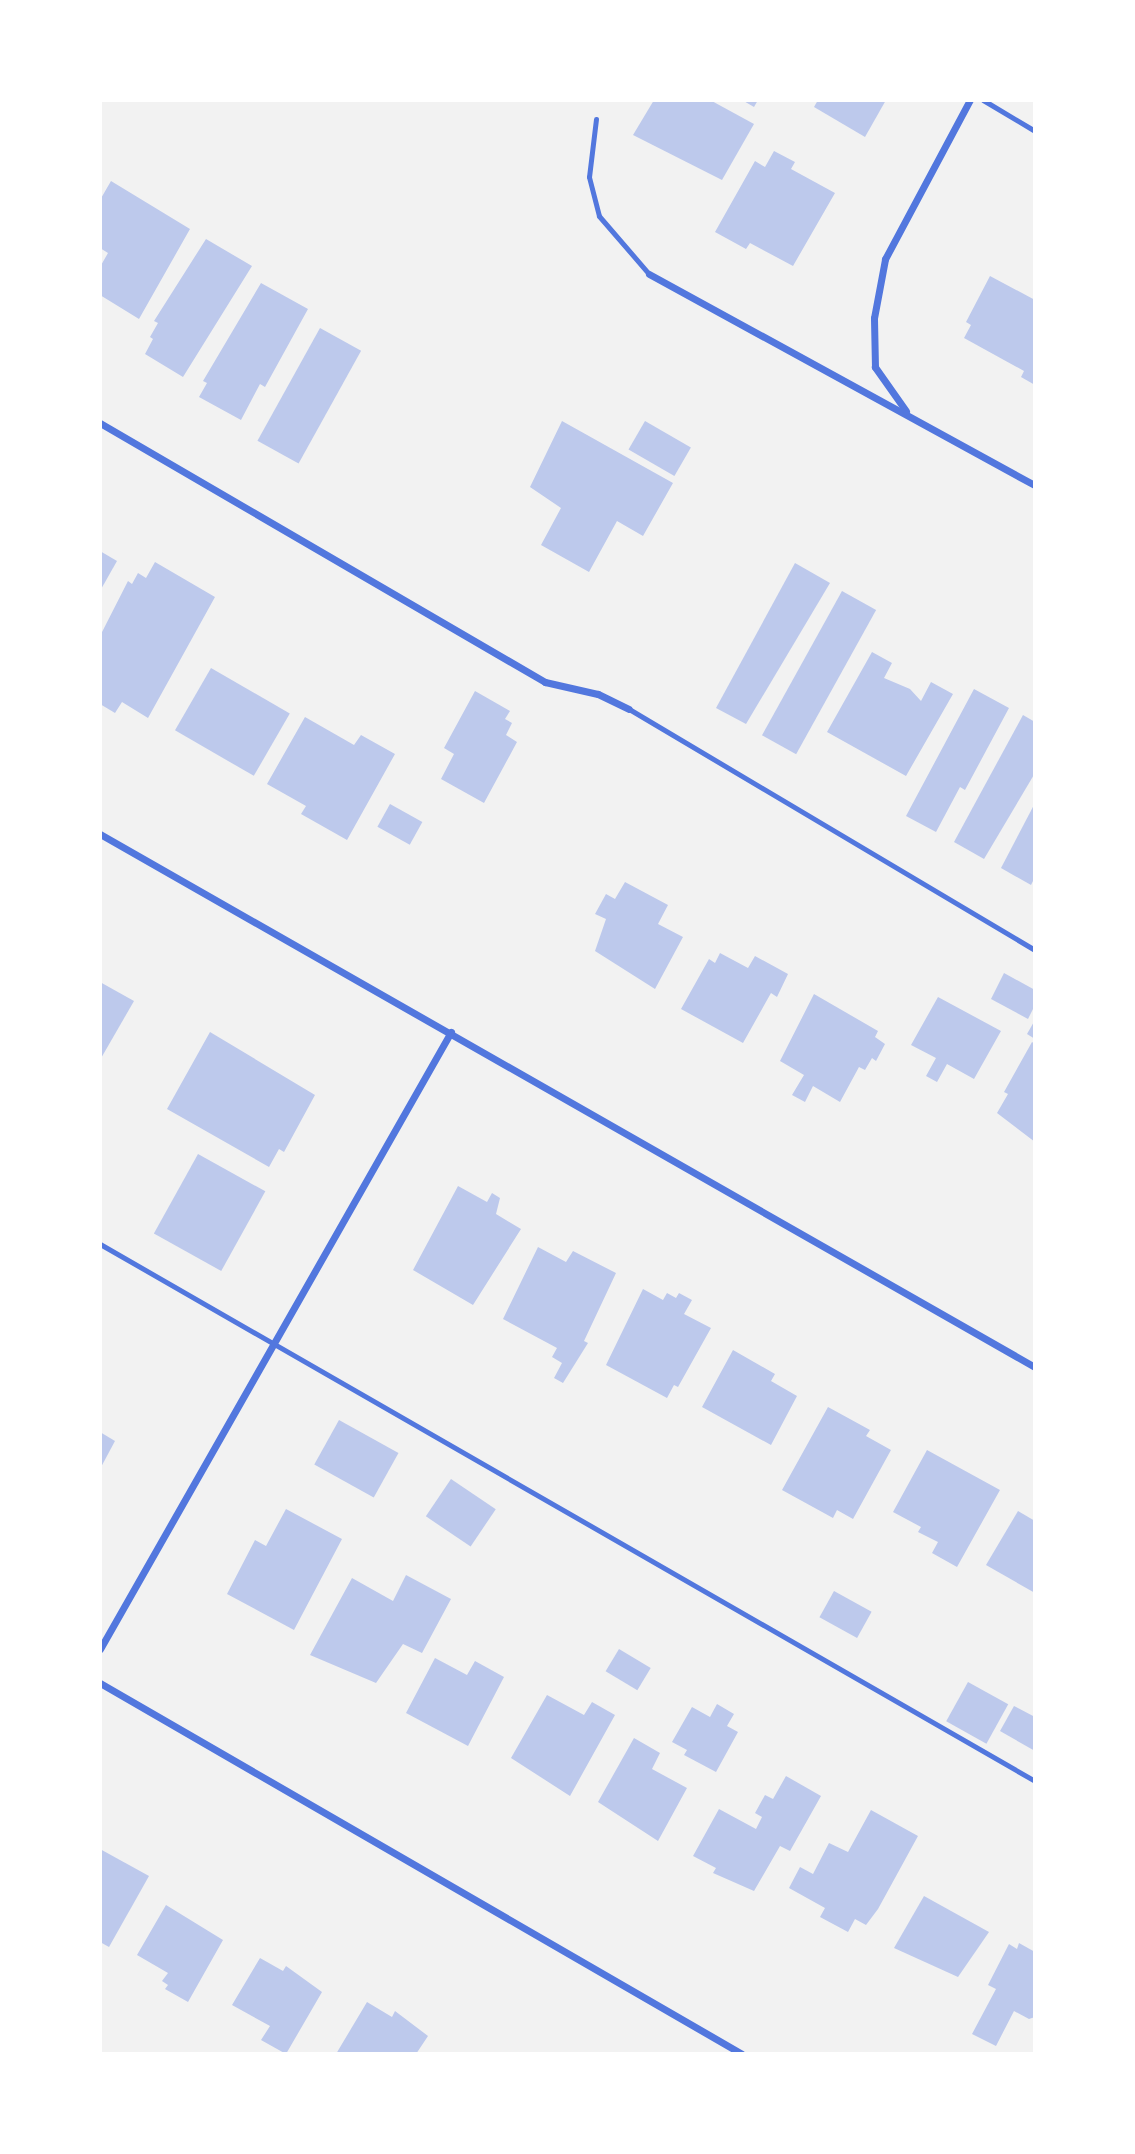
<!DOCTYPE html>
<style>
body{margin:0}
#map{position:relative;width:1135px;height:2154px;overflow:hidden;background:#f2f2f2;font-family:Mulish,sans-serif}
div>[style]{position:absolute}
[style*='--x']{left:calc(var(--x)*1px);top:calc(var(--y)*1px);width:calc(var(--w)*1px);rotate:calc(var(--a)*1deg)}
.building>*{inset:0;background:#bdc9ec;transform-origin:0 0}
.service>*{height:5px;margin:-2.5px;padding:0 2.5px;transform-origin:2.5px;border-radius:2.5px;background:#5277de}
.minor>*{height:7px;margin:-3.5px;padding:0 3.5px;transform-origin:3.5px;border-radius:3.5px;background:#5277de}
span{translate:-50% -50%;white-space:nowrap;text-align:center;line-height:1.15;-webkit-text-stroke:5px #fff;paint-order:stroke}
.frame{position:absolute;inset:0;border:102px solid #fff;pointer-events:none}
</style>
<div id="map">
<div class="building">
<div style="clip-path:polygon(654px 100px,710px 100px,754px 124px,722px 180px,633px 135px)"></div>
<div style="clip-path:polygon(742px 100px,758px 100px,754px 107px)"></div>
<div style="clip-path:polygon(818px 100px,886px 100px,865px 137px,814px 107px)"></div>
<div style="clip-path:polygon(774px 151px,795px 162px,791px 169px,835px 193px,793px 266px,750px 243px,746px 249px,715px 232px,755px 161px,765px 167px)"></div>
<div style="clip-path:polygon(111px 181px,190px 229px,139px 319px,100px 295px,100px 267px,108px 253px,100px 248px,100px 200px)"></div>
<div style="clip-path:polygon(206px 239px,252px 266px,183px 377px,145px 354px,153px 339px,150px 337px,158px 323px,154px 321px)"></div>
<div style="clip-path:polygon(990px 276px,1035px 300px,1035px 385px,1021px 377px,1024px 371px,964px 338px,971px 325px,966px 322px)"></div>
<div style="clip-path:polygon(261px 283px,308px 309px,265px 387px,260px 384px,241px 420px,199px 397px,207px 383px,203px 381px)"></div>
<div style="left:320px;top:328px;width:47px;height:129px;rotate:29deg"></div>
<div style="clip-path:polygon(562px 421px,673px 483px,643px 536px,617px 521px,589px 572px,541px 545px,561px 508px,530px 487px)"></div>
<div style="left:645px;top:421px;width:53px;height:33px;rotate:30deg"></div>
<div style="clip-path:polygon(100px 551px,117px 561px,100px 591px)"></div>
<div style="clip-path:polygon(155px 562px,215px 597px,148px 718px,122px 702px,115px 713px,100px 704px,100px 636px,128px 581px,132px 584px,138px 573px,146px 578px)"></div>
<div style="clip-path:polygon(795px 563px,830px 583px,746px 724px,716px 708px)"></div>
<div style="left:842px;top:591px;width:39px;height:165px;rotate:29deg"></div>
<div style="clip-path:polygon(872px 652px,892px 663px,884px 678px,910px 689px,921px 701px,931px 682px,953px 694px,906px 776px,827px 732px)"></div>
<div style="left:211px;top:668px;width:91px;height:72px;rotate:30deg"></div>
<div style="clip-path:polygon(974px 689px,1009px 708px,965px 790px,960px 787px,936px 832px,906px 816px)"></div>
<div style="clip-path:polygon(475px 691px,510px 711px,505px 719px,512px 723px,506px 735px,517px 742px,484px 803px,441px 779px,454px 754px,444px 748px)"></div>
<div style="clip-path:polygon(1023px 715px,1035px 722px,1035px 773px,984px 859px,954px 842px)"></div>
<div style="clip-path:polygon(305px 717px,354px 745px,361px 735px,395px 754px,347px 840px,301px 814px,306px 806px,267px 784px)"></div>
<div style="clip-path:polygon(1035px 803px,1035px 877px,1031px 885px,1001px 868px)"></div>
<div style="left:390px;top:804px;width:37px;height:26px;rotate:29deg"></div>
<div style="clip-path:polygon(625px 882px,668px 905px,658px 924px,683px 937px,655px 989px,595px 951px,606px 919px,595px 914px,606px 894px,615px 899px)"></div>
<div style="clip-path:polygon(720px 953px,748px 968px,755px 956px,788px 974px,777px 997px,771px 993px,743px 1043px,681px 1009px,709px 959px,715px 963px)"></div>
<div style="clip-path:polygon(1004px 973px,1035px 990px,1035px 1005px,1028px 1019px,991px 999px)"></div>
<div style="clip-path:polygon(100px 982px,134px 1001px,100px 1060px)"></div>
<div style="clip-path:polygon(814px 994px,878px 1031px,875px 1037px,885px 1044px,876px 1061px,872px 1058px,865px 1070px,859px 1067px,840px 1102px,813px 1086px,805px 1102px,792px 1095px,804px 1075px,780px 1061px)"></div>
<div style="clip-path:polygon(938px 997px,1001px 1031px,974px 1079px,947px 1064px,937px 1082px,926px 1076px,936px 1058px,911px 1045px)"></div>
<div style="clip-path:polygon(1035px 1020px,1035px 1039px,1027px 1034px)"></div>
<div style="clip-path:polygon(210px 1032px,315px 1095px,284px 1152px,279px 1149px,269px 1167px,167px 1109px)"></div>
<div style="clip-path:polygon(1032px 1042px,1035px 1044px,1035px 1142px,997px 1113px,1008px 1094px,1004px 1092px)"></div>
<div style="left:198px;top:1154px;width:77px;height:91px;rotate:29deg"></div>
<div style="clip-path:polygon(458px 1186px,487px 1202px,492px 1193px,500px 1198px,496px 1214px,521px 1229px,473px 1305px,413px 1270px)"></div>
<div style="clip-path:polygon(538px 1247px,566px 1262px,573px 1251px,616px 1273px,584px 1341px,588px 1343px,563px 1383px,554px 1378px,562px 1363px,552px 1357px,557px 1348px,503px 1319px)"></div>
<div style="clip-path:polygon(643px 1289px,663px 1300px,667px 1293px,676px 1298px,679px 1293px,692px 1300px,684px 1314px,711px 1328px,678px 1387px,674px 1385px,667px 1398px,606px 1365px)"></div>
<div style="clip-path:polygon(733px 1350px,775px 1374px,771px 1381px,797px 1396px,771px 1445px,702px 1407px)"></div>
<div style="clip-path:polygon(828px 1407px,870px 1430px,866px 1436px,891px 1450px,853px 1519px,837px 1510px,833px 1518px,782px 1490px)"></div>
<div style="left:339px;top:1420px;width:68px;height:51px;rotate:29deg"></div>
<div style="clip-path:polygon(100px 1432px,115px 1441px,100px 1469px)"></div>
<div style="clip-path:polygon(927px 1450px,1000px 1490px,957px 1567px,932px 1553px,938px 1542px,918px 1532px,921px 1527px,893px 1512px)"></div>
<div style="left:451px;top:1479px;width:54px;height:45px;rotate:34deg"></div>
<div style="clip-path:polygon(286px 1509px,342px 1539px,294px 1630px,227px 1594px,255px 1540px,266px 1546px)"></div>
<div style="clip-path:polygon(1018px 1511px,1035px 1521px,1035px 1593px,986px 1565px)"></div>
<div style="clip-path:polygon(406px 1575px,451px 1599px,422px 1653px,403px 1644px,376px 1683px,310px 1655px,352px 1578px,393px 1601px)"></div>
<div style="left:834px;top:1591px;width:43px;height:30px;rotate:29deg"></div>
<div style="left:619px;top:1649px;width:37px;height:26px;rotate:31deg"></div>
<div style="clip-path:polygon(435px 1658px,467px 1675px,475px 1661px,504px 1677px,468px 1746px,406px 1713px)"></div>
<div style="left:968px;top:1682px;width:46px;height:45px;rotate:29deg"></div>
<div style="clip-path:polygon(547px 1695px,584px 1715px,592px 1702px,615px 1715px,570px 1796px,511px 1758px)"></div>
<div style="clip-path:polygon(717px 1704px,734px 1714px,727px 1726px,738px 1732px,716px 1772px,684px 1755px,687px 1750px,672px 1742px,692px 1707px,710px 1717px)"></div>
<div style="clip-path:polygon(1014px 1706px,1035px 1717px,1035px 1751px,1000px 1731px)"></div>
<div style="clip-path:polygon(634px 1738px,660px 1753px,652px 1769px,687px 1788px,658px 1841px,598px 1802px)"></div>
<div style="clip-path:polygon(786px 1776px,821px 1796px,790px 1851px,780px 1846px,754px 1891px,713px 1873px,716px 1868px,693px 1856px,719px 1809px,756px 1829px,762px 1817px,755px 1813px,765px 1795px,773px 1799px)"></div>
<div style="clip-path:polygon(871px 1810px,918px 1836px,878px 1909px,866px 1925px,855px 1919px,848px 1932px,820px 1917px,825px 1908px,789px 1888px,800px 1867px,813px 1874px,829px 1843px,848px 1852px)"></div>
<div style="clip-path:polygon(100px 1849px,149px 1876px,109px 1947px,100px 1942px)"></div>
<div style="clip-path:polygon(924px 1896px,989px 1932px,958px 1977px,894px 1948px)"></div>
<div style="clip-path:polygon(166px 1905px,223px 1940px,188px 2002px,165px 1989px,168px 1985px,162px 1981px,168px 1973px,137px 1955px)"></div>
<div style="clip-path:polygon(1019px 1943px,1035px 1952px,1035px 2017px,1029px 2019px,1014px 2011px,996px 2046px,972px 2034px,996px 1989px,988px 1985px,1009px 1944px,1017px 1949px)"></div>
<div style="clip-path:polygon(260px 1958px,283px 1971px,286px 1966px,322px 1992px,286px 2054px,261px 2040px,270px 2026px,232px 2005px)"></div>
<div style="clip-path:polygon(367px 2002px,392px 2017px,395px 2011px,428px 2036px,416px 2054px,336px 2054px)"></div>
</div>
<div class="service">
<div style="--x:983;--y:100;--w:61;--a:30.8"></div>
<div style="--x:596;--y:119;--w:58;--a:96.9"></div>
<div style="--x:589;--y:177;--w:40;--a:75.6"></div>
<div style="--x:599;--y:216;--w:77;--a:49.2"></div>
<div style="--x:629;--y:709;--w:472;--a:30.7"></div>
<div style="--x:100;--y:1244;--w:1078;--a:29.87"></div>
</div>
<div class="minor">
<div style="--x:649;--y:274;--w:440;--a:28.7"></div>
<div style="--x:906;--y:411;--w:54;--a:-125.2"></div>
<div style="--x:875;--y:367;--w:49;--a:-91.2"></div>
<div style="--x:874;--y:318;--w:60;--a:-79.4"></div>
<div style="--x:885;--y:259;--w:180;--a:-61.9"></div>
<div style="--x:100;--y:423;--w:515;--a:30.2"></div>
<div style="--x:545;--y:682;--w:54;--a:12.8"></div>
<div style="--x:598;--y:694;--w:34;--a:26"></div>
<div style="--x:100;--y:834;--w:1076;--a:29.69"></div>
<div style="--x:100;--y:1649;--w:710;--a:-60.37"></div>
<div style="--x:100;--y:1683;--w:741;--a:30.02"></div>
</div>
<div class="frame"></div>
</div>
